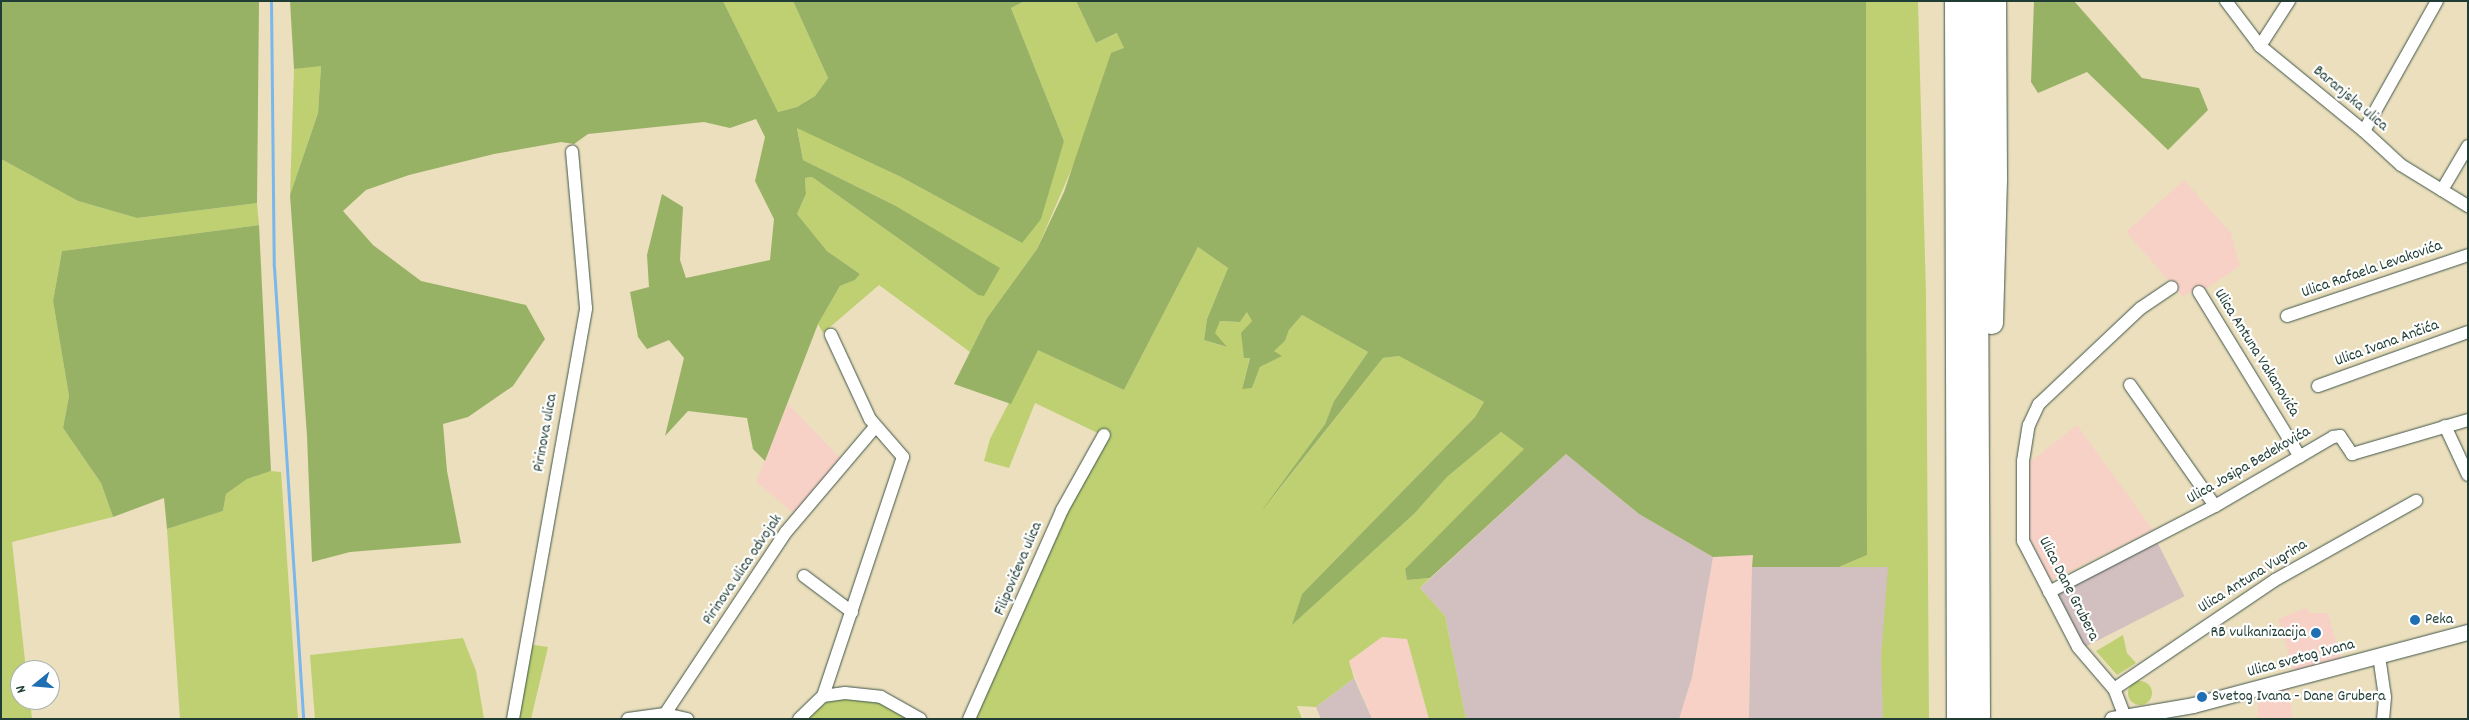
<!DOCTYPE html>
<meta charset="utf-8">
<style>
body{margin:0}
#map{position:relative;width:2469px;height:720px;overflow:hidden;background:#ebdfbd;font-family:Dekko,sans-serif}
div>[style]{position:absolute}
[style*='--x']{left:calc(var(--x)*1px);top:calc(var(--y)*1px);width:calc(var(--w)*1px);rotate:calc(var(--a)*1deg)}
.built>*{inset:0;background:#f7d1c6}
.industrial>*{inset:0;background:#d2bfbf;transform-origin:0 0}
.green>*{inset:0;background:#bfd072}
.round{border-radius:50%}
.forest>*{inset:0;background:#97b264}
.stream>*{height:3px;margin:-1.5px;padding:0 1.5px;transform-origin:1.5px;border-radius:1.5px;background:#7ab7ec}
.roads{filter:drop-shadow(0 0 1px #3e5549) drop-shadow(0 0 1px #3e5549)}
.minor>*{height:12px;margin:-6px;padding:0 6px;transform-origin:6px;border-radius:6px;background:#fff}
.tertiary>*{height:15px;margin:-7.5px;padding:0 7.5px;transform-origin:7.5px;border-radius:7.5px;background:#fff}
.motorway>*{height:22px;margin:-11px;padding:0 11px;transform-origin:11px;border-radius:11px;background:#fff}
.dots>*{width:14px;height:14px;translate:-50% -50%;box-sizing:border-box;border:2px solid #fff;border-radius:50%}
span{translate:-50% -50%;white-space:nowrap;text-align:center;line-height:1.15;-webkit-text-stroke:4.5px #fff;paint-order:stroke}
.street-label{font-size:16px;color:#1f3d34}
.poi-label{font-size:16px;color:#1f3d34}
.left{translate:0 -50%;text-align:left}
.right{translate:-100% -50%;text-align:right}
.frame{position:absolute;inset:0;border:2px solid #1f3d34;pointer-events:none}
.north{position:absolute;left:10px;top:660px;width:50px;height:50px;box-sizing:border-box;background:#fff;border:1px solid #a5b1ae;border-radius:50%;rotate:253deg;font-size:14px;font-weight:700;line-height:20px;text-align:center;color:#1f3d34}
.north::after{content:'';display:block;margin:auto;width:18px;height:22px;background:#1f6fb2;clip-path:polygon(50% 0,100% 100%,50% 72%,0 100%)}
</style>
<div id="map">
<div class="built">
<div style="clip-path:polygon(2184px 180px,2231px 233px,2240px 266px,2204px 290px,2192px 291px,2183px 297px,2126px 232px)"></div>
<div style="clip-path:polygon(788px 404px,840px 458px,795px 514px,756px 482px)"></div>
<div style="clip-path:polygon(2077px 425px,2153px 530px,2050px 581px,2027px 531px,2030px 462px)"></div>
<div style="clip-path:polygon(1753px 555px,1749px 719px,1679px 719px,1692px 677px,1713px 557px)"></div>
<div style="clip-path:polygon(2306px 608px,2310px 613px,2328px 613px,2341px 660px,2294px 673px,2278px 619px)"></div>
<div style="clip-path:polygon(1382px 637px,1407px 639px,1429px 719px,1372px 719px,1349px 661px)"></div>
<div style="clip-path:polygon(2289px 685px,2292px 719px,2258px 719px,2257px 694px)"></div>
</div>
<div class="industrial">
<div style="clip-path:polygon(1566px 454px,1639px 514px,1713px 557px,1692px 677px,1679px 719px,1466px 719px,1445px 616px,1420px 588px)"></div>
<div style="left:2156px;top:540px;width:63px;height:112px;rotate:63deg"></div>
<div style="clip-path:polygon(1888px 566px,1929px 719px,1749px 719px,1752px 567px)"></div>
<div style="clip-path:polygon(1354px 678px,1372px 719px,1321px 719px,1316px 707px)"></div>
</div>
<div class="green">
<div style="clip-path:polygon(723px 1px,793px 1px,828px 78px,815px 96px,797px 107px,778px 112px)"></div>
<div style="clip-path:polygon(1025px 1px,1076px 1px,1096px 43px,1118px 33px,1124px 48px,1037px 249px,987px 318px,970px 352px,879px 285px,823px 333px,818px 324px,840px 286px,855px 280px,860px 274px,827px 251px,797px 214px,806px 194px,805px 178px,812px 177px,978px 295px,894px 205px,803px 160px,797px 127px,901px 177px,1022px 243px,1064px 141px,1011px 8px)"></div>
<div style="clip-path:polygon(1866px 1px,1918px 1px,1926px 295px,1929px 719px,1883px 719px,1881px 657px,1888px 567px,1839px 567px,1867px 555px)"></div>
<div style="clip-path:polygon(321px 65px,318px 113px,290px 195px,294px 69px)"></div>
<div style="clip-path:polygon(1px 159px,78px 201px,137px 218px,257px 203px,259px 225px,62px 251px,53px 301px,69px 396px,63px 428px,101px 483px,113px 517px,12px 542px,26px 670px,20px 670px,20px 700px,30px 700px,32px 719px,1px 719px)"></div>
<div style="clip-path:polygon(1198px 247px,1228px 268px,1207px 319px,1204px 340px,1226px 347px,1214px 333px,1220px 321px,1240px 322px,1248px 311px,1252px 321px,1245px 358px,1250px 357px,1242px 388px,1252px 388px,1260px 367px,1281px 356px,1273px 351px,1285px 341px,1289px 330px,1302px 315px,1368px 352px,1334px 401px,1325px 424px,1270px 501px,1383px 358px,1399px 356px,1484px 402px,1475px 417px,1302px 594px,1293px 624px,1415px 513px,1447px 477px,1501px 432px,1525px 449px,1405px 569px,1407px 580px,1430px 578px,1420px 588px,1445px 616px,1466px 719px,1429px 719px,1407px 639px,1382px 637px,1349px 661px,1354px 678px,1316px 707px,1297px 706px,1302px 719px,976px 719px,1049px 547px,1106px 437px,1035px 403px,1009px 468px,984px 461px,990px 439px,1037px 349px,1124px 390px)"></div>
<div style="clip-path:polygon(271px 471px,281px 472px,298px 719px,180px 719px,167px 529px,223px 511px,226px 494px,247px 479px)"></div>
<div style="clip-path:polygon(2123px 635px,2127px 653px,2136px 663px,2117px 675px,2096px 651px)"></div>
<div style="clip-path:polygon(463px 638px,476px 671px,484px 719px,315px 719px,310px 655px)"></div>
<div style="clip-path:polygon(527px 644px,548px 647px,531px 719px,516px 719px)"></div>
<div class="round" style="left:2128px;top:681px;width:24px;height:24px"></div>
<div style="clip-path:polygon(831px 699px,874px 700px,911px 719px,805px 719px)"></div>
</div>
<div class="forest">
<div style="clip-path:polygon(1px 1px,259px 1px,257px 203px,137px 218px,78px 201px,1px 159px)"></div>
<div style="clip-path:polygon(290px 1px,723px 1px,778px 112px,797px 107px,815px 96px,828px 78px,793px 1px,1025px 1px,1011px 8px,1064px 141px,1041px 219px,1022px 243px,901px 177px,797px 128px,803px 160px,894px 205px,1000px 268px,984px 296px,978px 295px,812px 177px,805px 178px,806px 194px,797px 214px,827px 251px,860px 274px,855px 280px,840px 286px,818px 324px,765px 461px,753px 449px,747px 418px,688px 411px,665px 436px,684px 358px,669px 340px,647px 349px,638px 337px,630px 292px,649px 287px,647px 255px,662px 194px,683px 207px,680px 260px,686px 278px,770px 260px,774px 219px,755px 181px,765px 137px,756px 119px,730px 128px,704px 122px,588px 134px,574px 144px,561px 142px,494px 154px,409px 175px,366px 190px,343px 211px,373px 245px,421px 281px,526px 305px,545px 339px,513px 386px,468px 417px,443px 424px,447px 471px,461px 543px,350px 552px,312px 562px,307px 436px,290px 195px,318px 113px,321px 66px,294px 69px)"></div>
<div style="clip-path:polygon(1076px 1px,1866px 1px,1867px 555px,1839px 567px,1752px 567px,1753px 555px,1713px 557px,1639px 514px,1566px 454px,1430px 578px,1407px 580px,1405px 569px,1524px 449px,1501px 432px,1447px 477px,1415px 513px,1292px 625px,1302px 594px,1475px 417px,1484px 402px,1399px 356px,1383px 358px,1260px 513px,1325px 424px,1334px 401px,1368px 352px,1302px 315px,1289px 330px,1285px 341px,1274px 351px,1282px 356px,1260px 367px,1252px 388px,1242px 389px,1250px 358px,1244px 358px,1241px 333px,1252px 321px,1247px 312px,1240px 322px,1220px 321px,1215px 333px,1227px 347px,1204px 340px,1207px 319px,1228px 268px,1198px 247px,1124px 390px,1038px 350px,1011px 404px,954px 384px,987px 318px,1037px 249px,1064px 192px,1111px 53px,1124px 48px,1117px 33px,1096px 43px)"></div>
<div style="clip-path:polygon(2034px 1px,2074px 1px,2142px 78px,2199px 88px,2208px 110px,2168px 150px,2087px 72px,2038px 93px,2031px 82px)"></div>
<div style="clip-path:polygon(259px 225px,271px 471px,247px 479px,226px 494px,223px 511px,167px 529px,164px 498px,113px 517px,101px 483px,63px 428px,69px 396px,53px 301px,62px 251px)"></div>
</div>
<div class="stream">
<div style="--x:271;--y:1;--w:266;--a:89.4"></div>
<div style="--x:274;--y:267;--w:453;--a:86.3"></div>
</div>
<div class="roads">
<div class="minor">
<div style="--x:2226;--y:1;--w:56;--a:52.9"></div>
<div style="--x:2260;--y:46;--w:134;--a:39.3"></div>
<div style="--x:2364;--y:131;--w:50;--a:42.6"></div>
<div style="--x:2401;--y:165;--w:79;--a:31.5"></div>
<div style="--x:2260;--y:46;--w:54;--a:-57.2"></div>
<div style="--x:2364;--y:131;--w:149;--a:-60.7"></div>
<div style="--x:2442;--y:190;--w:51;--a:-59.4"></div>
<div style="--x:2199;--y:292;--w:193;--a:58.5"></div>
<div style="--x:2287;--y:316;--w:191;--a:-18.6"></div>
<div style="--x:2130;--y:385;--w:148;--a:54.9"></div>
<div style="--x:2318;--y:386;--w:159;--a:-19.8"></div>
<div style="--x:2445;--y:426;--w:54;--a:64.9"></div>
<div style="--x:804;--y:576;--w:60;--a:36.9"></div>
<div style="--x:2049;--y:592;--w:187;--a:-27.4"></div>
<div style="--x:2215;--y:506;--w:137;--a:-30.3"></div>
<div style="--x:2333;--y:437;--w:7;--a:-8"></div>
<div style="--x:2340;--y:436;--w:22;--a:56"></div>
<div style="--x:2352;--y:454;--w:121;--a:-16.3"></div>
<div style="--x:2379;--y:656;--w:41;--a:81.7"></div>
<div style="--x:2385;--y:697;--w:22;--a:95"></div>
<div style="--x:2114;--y:689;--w:194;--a:-34.1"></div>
<div style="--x:2275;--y:580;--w:162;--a:-29.3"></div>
<div style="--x:823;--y:696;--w:22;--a:-8"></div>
<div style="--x:845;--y:693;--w:36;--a:6"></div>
<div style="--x:881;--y:697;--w:45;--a:29.4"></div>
<div style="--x:665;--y:714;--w:219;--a:-56.4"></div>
<div style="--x:786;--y:532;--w:138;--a:-49.7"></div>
<div style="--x:2125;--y:717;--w:30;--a:-111"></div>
<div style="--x:2114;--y:689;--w:55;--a:-130.6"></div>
<div style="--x:2078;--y:647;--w:119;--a:-117.4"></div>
<div style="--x:2023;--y:541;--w:80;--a:-90"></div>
<div style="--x:2023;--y:461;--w:36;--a:-81"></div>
<div style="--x:2029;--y:425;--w:23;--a:-65"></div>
<div style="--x:2039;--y:404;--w:140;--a:-43.3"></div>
<div style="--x:2141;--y:308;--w:37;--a:-34"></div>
<div style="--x:513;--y:719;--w:417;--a:-79.9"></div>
<div style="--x:586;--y:308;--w:157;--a:-95.1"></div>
<div style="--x:628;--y:719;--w:37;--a:-8"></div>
<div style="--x:665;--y:714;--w:23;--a:13"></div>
<div style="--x:799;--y:719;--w:33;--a:-44"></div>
<div style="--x:823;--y:696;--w:252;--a:-71.5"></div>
<div style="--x:903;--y:457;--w:50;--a:-131"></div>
<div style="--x:870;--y:419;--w:93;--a:-114.9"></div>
<div style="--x:969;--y:719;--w:229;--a:-66"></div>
<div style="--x:1062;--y:510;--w:86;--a:-60.8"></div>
</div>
<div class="tertiary">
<div style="--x:2112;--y:719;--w:82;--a:-9.8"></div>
<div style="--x:2193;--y:705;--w:285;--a:-14.9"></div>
</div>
<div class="motorway">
<div style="--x:1956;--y:1;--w:718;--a:89.84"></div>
<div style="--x:1976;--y:1;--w:718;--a:89.76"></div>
<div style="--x:1992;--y:323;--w:144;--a:-88.4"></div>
<div style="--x:1996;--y:179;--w:178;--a:-90.3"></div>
</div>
</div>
<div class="dots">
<div style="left:2415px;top:620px;background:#1f6fb2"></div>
<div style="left:2316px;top:633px;background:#1f6fb2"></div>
<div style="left:2202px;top:697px;background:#1f6fb2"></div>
</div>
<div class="street-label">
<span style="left:2350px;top:99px;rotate:40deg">Baranjska ulica</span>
<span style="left:2372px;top:270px;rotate:-19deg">Ulica Rafaela Levakovića</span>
<span style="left:2387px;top:344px;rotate:-20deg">Ulica Ivana Ančića</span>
<span style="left:2256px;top:353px;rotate:58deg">Ulica Antuna Vakanovića</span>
<span style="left:546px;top:433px;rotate:-80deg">Pirinova ulica</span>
<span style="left:2249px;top:466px;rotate:-30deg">Ulica Josipa Bedekovića</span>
<span style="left:1019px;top:569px;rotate:-67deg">Filipovićeva ulica</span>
<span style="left:743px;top:570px;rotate:-56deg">Pirinova ulica odvojak</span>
<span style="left:2253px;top:577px;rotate:-32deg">Ulica Antuna Vugrina</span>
<span style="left:2068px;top:589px;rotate:63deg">Ulica Dane Grubera</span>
<span style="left:2301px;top:659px;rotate:-15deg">Ulica svetog Ivana</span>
</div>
<div class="poi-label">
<span class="left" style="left:2425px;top:620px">Peka</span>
<span class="right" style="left:2306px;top:633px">RB vulkanizacija</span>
<span class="left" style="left:2212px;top:697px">Svetog Ivana - Dane Grubera</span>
</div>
<div class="frame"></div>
<div class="north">N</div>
</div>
